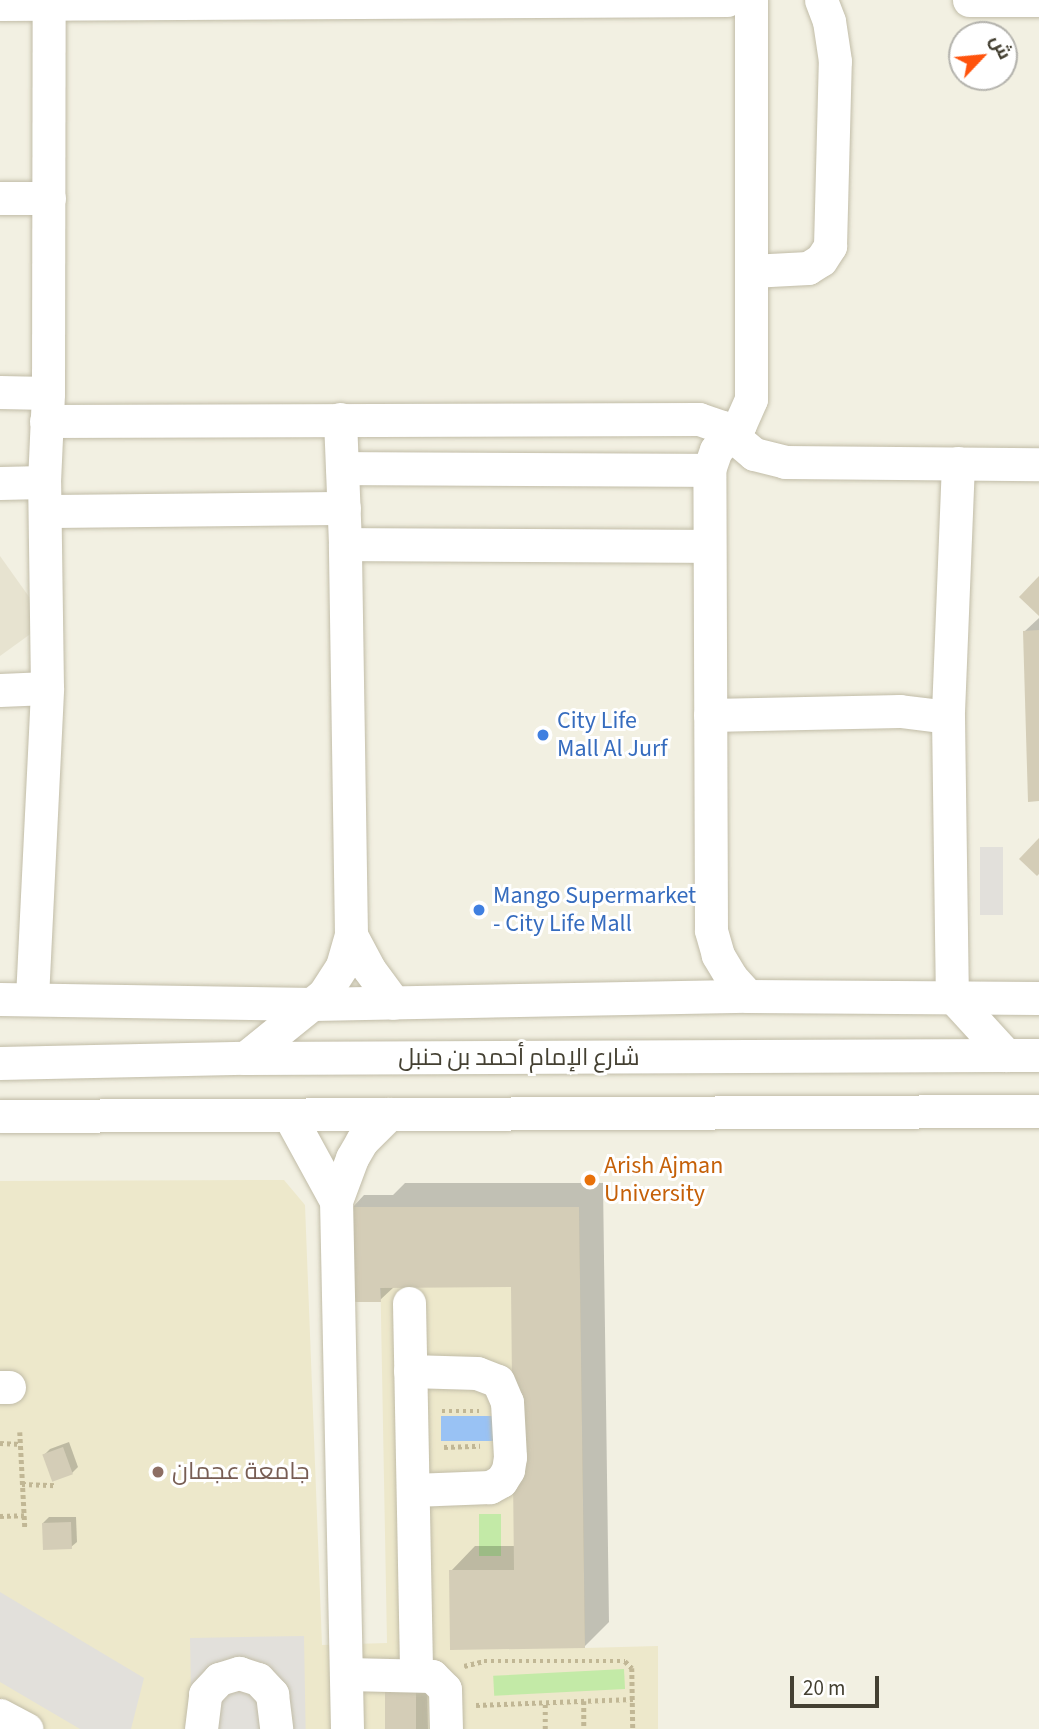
<!DOCTYPE html>
<meta charset="utf-8">
<style>
body{margin:0}
#map{position:relative;width:1039px;height:1729px;overflow:hidden;background:#f2f0e2;font-family:"Source Sans 3",Cairo,sans-serif}
div>[style]{position:absolute}
[style*='--x']{left:calc(var(--x)*1px);top:calc(var(--y)*1px);width:calc(var(--w)*1px);rotate:calc(var(--a)*1deg)}
.residential>*{inset:0;background:#e7e3d0}
.education>*{inset:0;background:#ede8cb}
.green>*{inset:0;background:#c3eaa7;transform-origin:0 0}
.parking>*{inset:0;background:#e2e0db;transform-origin:0 0}
.water>*{inset:0;background:#99c2f4;transform-origin:0 0}
.shadow>*{inset:0;background:#0003}
.building>*{inset:0;background:#d4cdb7;transform-origin:0 0}
.path>*{height:4.5px;margin-top:-2.25px;transform-origin:0;background:repeating-linear-gradient(90deg,#c1b795 0 3.5px,transparent 0 7px)}
.roads{filter:drop-shadow(0 0 2px #c1bca7) drop-shadow(0 0 2px #c1bca7)}
.minor>*{height:33px;margin:-16.5px;padding:0 16.5px;transform-origin:16.5px;border-radius:16.5px;background:#fff}
.dots>*{width:19px;height:19px;translate:-50% -50%;box-sizing:border-box;border:4px solid #fff;border-radius:50%}
span{translate:-50% -50%;white-space:nowrap;text-align:center;line-height:1.15;-webkit-text-stroke:6px #fff;paint-order:stroke}
.shop-label{font-size:24px;color:#366cbe}
.left{translate:0 -50%;text-align:left}
.street-label{font-size:24px;color:#444032}
.food-label{font-size:24px;color:#c56008}
.education-label{font-size:24px;color:#785e54}
.north{position:absolute;left:948px;top:21px;width:70px;height:70px;box-sizing:border-box;background:#fff;border:2px solid #b4b3ad;border-radius:50%;rotate:64deg;font-size:19px;font-weight:700;line-height:28px;text-align:center;color:#444032}
.north::after{content:'';display:block;margin:auto;width:24px;height:32px;background:#ff530c;clip-path:polygon(50% 0,100% 100%,50% 72%,0 100%)}
.scale{position:absolute;left:790px;top:1676px;width:89px;height:32px;box-sizing:border-box;border:4px solid #444032;border-top:0;padding-left:9px;font-size:21px;line-height:24px;white-space:nowrap;color:#444032;-webkit-text-stroke:5px #fff;paint-order:stroke}
</style>
<div id="map">
<div class="residential">
<div style="clip-path:polygon(0 556px,47px 622px,0 656px)"></div>
</div>
<div class="education">
<div style="clip-path:polygon(284px 1180px,305px 1205px,322px 1645px,387px 1643px,379px 1207px,579px 1207px,585px 1648px,658px 1646px,658px 1729px,0 1729px,0 1181px)"></div>
</div>
<div class="green">
<div style="left:479px;top:1514px;width:22px;height:42px"></div>
<div style="left:624px;top:1669px;width:20px;height:131px;rotate:87deg"></div>
</div>
<div class="parking">
<div style="left:980px;top:847px;width:23px;height:68px"></div>
<div style="clip-path:polygon(0 1592px,144px 1678px,131px 1729px,80px 1729px,0 1682px)"></div>
<div style="left:304px;top:1636px;width:93px;height:114px;rotate:89deg"></div>
</div>
<div class="water">
<div style="left:441px;top:1416px;width:54px;height:25px"></div>
</div>
<div class="shadow">
<div style="clip-path:polygon(1039px 618px,1039px 800px,1025px 631px)"></div>
<div style="clip-path:polygon(405px 1183px,603px 1183px,609px 1622px,584px 1647px,451px 1571px,475px 1546px,516px 1546px,513px 1286px,394px 1287px,380px 1300px,352px 1208px,364px 1195px,393px 1195px)"></div>
<div style="clip-path:polygon(69px 1442px,78px 1467px,72px 1473px,44px 1455px,50px 1449px)"></div>
<div style="clip-path:polygon(49px 1517px,76px 1517px,77px 1542px,71px 1547px,43px 1523px)"></div>
<div style="clip-path:polygon(427px 1678px,428px 1729px,387px 1729px,387px 1691px)"></div>
</div>
<div class="building">
<div style="clip-path:polygon(1039px 576px,1039px 616px,1019px 597px)"></div>
<div style="clip-path:polygon(1039px 630px,1039px 801px,1028px 802px,1023px 631px)"></div>
<div style="clip-path:polygon(1039px 838px,1039px 874px,1037px 876px,1019px 859px)"></div>
<div style="clip-path:polygon(350px 1207px,579px 1207px,585px 1648px,450px 1650px,449px 1570px,514px 1570px,511px 1287px,380px 1288px,381px 1302px,352px 1302px)"></div>
<div style="left:63px;top:1447px;width:29px;height:22px;rotate:70deg"></div>
<div style="left:71px;top:1522px;width:27px;height:29px;rotate:88deg"></div>
<div style="left:385px;top:1690px;width:31px;height:39px"></div>
</div>
<div class="path">
<div style="--x:442;--y:1411;--w:37;--a:0"></div>
<div style="--x:20;--y:1432;--w:97;--a:87"></div>
<div style="--x:0;--y:1443;--w:21;--a:3"></div>
<div style="--x:444;--y:1447;--w:36;--a:-2"></div>
<div style="--x:22;--y:1484;--w:34;--a:2"></div>
<div style="--x:0;--y:1516;--w:24;--a:-2"></div>
<div style="--x:464;--y:1666;--w:21;--a:-14"></div>
<div style="--x:484;--y:1661;--w:141;--a:0"></div>
<div style="--x:625;--y:1661;--w:10;--a:45"></div>
<div style="--x:632;--y:1668;--w:61;--a:89.1"></div>
<div style="--x:584;--y:1701;--w:28;--a:90"></div>
<div style="--x:476;--y:1705;--w:157;--a:-2.2"></div>
<div style="--x:545;--y:1729;--w:26;--a:-90"></div>
</div>
<div class="roads">
<div class="minor">
<div style="--x:969;--y:0;--w:70;--a:0"></div>
<div style="--x:0;--y:4;--w:727;--a:-0.32"></div>
<div style="--x:0;--y:198;--w:49;--a:0"></div>
<div style="--x:751;--y:271;--w:57;--a:-3"></div>
<div style="--x:808;--y:268;--w:15;--a:-32"></div>
<div style="--x:821;--y:260;--w:17;--a:-57"></div>
<div style="--x:830;--y:246;--w:185;--a:-88.5"></div>
<div style="--x:835;--y:61;--w:40;--a:-98.5"></div>
<div style="--x:829;--y:21;--w:22;--a:-111"></div>
<div style="--x:0;--y:392;--w:48;--a:1.2"></div>
<div style="--x:46;--y:421;--w:653;--a:-0.18"></div>
<div style="--x:699;--y:419;--w:24;--a:19"></div>
<div style="--x:722;--y:427;--w:42;--a:40.2"></div>
<div style="--x:754;--y:454;--w:32;--a:14"></div>
<div style="--x:785;--y:462;--w:254;--a:0.5"></div>
<div style="--x:958;--y:463;--w:254;--a:92.3"></div>
<div style="--x:948;--y:717;--w:279;--a:89.2"></div>
<div style="--x:952;--y:996;--w:80;--a:47.5"></div>
<div style="--x:342;--y:468;--w:367;--a:0.3"></div>
<div style="--x:0;--y:483;--w:44;--a:-1.3"></div>
<div style="--x:45;--y:511;--w:299;--a:-0.6"></div>
<div style="--x:345;--y:544;--w:364;--a:0.3"></div>
<div style="--x:0;--y:690;--w:47;--a:-2.4"></div>
<div style="--x:710;--y:715;--w:190;--a:-1.2"></div>
<div style="--x:900;--y:711;--w:48;--a:7.1"></div>
<div style="--x:351;--y:935;--w:38;--a:62"></div>
<div style="--x:369;--y:969;--w:42;--a:53.7"></div>
<div style="--x:748;--y:996;--w:25;--a:-132"></div>
<div style="--x:731;--y:977;--w:26;--a:-121"></div>
<div style="--x:718;--y:955;--w:26;--a:-106"></div>
<div style="--x:711;--y:930;--w:460;--a:-90.2"></div>
<div style="--x:709;--y:470;--w:21;--a:-71"></div>
<div style="--x:716;--y:450;--w:35;--a:-47"></div>
<div style="--x:740;--y:424;--w:27;--a:-66"></div>
<div style="--x:751;--y:399;--w:399;--a:-90"></div>
<div style="--x:32;--y:998;--w:310;--a:-87.2"></div>
<div style="--x:47;--y:688;--w:206;--a:-90.8"></div>
<div style="--x:44;--y:482;--w:89;--a:-87.4"></div>
<div style="--x:48;--y:393;--w:390;--a:-89.9"></div>
<div style="--x:0;--y:999;--w:313;--a:0.9"></div>
<div style="--x:313;--y:1004;--w:435;--a:-1.1"></div>
<div style="--x:748;--y:996;--w:291;--a:0.4"></div>
<div style="--x:245;--y:1058;--w:102;--a:-39"></div>
<div style="--x:324;--y:994;--w:33;--a:-57"></div>
<div style="--x:342;--y:966;--w:32;--a:-74"></div>
<div style="--x:351;--y:935;--w:391;--a:-90.9"></div>
<div style="--x:345;--y:544;--w:125;--a:-92.3"></div>
<div style="--x:0;--y:1063;--w:245;--a:-1.2"></div>
<div style="--x:245;--y:1058;--w:794;--a:-0.22"></div>
<div style="--x:289;--y:1115;--w:98;--a:61.3"></div>
<div style="--x:0;--y:1116;--w:1039;--a:-0.28"></div>
<div style="--x:409;--y:1303;--w:372;--a:88.9"></div>
<div style="--x:410;--y:1371;--w:67;--a:1.7"></div>
<div style="--x:477;--y:1373;--w:22;--a:21"></div>
<div style="--x:498;--y:1381;--w:23;--a:67"></div>
<div style="--x:507;--y:1402;--w:55;--a:86.9"></div>
<div style="--x:510;--y:1457;--w:13;--a:99"></div>
<div style="--x:508;--y:1470;--w:13;--a:122"></div>
<div style="--x:501;--y:1481;--w:13;--a:151"></div>
<div style="--x:490;--y:1487;--w:77;--a:177.8"></div>
<div style="--x:0;--y:1387;--w:9;--a:0"></div>
<div style="--x:347;--y:1674;--w:85;--a:1.3"></div>
<div style="--x:432;--y:1676;--w:18;--a:45"></div>
<div style="--x:445;--y:1689;--w:40;--a:88.6"></div>
<div style="--x:0;--y:1715;--w:30;--a:28"></div>
<div style="--x:201;--y:1729;--w:35;--a:-83"></div>
<div style="--x:205;--y:1694;--w:21;--a:-47"></div>
<div style="--x:219;--y:1679;--w:21;--a:-17"></div>
<div style="--x:239;--y:1673;--w:20;--a:18"></div>
<div style="--x:258;--y:1679;--w:21;--a:47"></div>
<div style="--x:272;--y:1694;--w:35;--a:83"></div>
<div style="--x:347;--y:1729;--w:528;--a:-91.19"></div>
<div style="--x:336;--y:1201;--w:46;--a:-69.6"></div>
<div style="--x:352;--y:1158;--w:20;--a:-60"></div>
<div style="--x:362;--y:1141;--w:38;--a:-45"></div>
</div>
</div>
<div class="dots">
<div style="left:543px;top:735px;background:#3f7fe0"></div>
<div style="left:479px;top:910px;background:#3f7fe0"></div>
<div style="left:590px;top:1180px;background:#e8710a"></div>
<div style="left:158px;top:1472px;background:#8d6e63"></div>
</div>
<div class="shop-label">
<span class="left" style="left:557px;top:735px">City Life<br>Mall Al Jurf</span>
<span class="left" style="left:493px;top:910px">Mango Supermarket<br>- City Life Mall</span>
</div>
<div class="street-label">
<span style="left:519px;top:1058px">شارع الإمام أحمد بن حنبل</span>
</div>
<div class="food-label">
<span class="left" style="left:604px;top:1180px">Arish Ajman<br>University</span>
</div>
<div class="education-label">
<span class="left" style="left:172px;top:1472px">جامعة عجمان</span>
</div>
<div class="north">ش</div>
<div class="scale">20 m</div>
</div>
